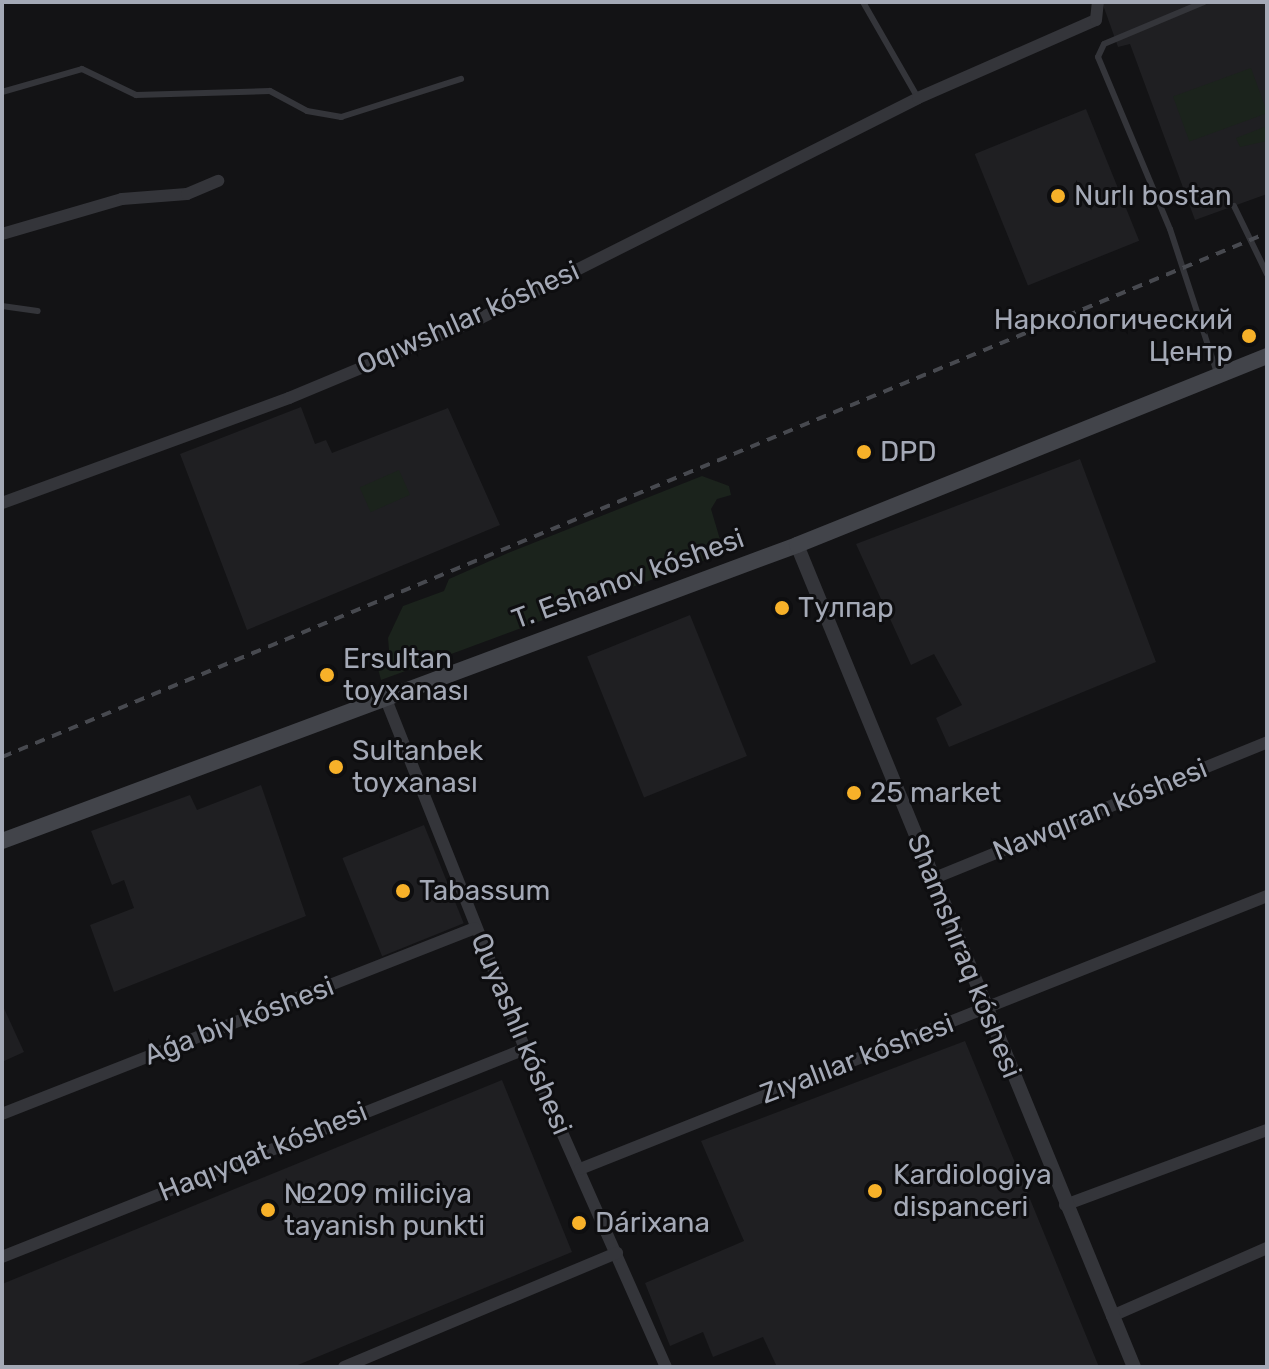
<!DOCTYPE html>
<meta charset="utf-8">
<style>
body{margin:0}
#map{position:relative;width:1269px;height:1369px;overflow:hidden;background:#131315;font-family:Rubik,sans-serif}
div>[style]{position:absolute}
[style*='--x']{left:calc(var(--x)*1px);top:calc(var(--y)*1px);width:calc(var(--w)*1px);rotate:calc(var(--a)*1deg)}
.built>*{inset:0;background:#1f1f22;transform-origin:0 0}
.green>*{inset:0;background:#1b231c;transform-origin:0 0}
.service>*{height:6px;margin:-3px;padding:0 3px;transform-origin:3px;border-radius:3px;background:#34353a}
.minor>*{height:12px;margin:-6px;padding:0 6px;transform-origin:6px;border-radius:6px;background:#34353a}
.tertiary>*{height:14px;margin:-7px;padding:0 7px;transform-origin:7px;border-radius:7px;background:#34353a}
.secondary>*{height:16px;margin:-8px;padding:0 8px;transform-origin:8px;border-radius:8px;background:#42444a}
.rail>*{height:4px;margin-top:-2px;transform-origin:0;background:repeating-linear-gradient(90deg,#47494f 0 10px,transparent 0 18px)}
.dots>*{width:22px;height:22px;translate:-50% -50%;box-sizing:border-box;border:4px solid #0e0e10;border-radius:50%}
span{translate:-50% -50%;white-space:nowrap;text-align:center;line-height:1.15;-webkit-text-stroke:6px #0e0e10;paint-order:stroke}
.poi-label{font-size:28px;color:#a4a9b6}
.left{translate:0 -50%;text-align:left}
.right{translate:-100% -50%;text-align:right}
.street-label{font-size:28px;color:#a4a9b6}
.frame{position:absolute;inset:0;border:4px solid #a4a9b6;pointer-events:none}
</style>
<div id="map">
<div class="built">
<div style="clip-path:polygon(1102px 2px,1267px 2px,1267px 194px,1195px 220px,1130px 44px,1118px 47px)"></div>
<div style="left:1086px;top:109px;width:142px;height:120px;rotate:68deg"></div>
<div style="clip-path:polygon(301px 407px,315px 444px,326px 440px,332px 453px,448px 408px,500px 525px,247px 630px,180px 454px)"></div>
<div style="clip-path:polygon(1080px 459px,1156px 662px,949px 747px,936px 718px,962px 705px,934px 654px,911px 665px,856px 544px)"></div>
<div style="left:690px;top:615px;width:152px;height:111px;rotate:68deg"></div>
<div style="clip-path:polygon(261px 785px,306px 916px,114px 992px,90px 925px,134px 908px,124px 880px,112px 885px,91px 831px,190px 795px,197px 810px)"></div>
<div style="left:424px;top:825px;width:106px;height:88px;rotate:68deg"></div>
<div style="clip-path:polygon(2px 1004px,24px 1052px,2px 1062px)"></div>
<div style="clip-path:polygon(965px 1041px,1099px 1367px,777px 1367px,763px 1337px,713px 1357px,703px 1332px,670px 1346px,645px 1283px,744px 1241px,701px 1141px)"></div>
<div style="clip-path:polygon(502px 1080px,572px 1252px,293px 1367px,2px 1367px,2px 1284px)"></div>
</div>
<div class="green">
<div style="left:1251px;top:68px;width:48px;height:83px;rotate:70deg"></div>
<div style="clip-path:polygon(1267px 126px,1267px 141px,1240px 147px,1236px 138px)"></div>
<div style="left:399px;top:470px;width:27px;height:43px;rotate:66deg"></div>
<div style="clip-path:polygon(702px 476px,729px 486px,731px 495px,717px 499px,711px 509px,724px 553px,381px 680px,376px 661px,389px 650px,388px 638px,403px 606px,444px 591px,449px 579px,508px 553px)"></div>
</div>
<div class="service">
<div style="--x:863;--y:2;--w:111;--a:60.2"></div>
<div style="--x:1204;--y:2;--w:108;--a:157.2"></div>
<div style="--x:1104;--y:44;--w:14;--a:115"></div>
<div style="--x:1098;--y:57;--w:186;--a:67.3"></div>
<div style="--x:1170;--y:229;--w:155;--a:71.9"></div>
<div style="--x:2;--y:92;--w:83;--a:-16"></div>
<div style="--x:82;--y:69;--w:60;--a:25.7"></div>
<div style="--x:136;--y:95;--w:134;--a:-1.7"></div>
<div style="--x:270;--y:91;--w:42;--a:28.4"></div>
<div style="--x:307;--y:111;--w:35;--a:10"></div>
<div style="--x:341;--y:117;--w:126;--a:-17.6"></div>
<div style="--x:1234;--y:206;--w:76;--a:64.1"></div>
<div style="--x:2;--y:306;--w:36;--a:8"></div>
</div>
<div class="minor">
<div style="--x:2;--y:234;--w:125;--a:-16.3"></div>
<div style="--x:122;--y:199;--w:65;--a:-4.4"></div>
<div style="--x:187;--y:194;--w:34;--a:-23"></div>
<div style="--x:2;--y:503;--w:306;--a:-20.1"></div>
<div style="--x:289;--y:398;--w:206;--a:-22.6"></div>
<div style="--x:479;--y:319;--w:491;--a:-26.7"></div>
<div style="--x:918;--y:98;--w:194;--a:-23.7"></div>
<div style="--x:1096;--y:20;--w:18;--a:-84"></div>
<div style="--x:385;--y:697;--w:379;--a:68.3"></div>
<div style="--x:525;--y:1049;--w:348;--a:66.1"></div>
<div style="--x:932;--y:879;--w:362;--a:-22.2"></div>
<div style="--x:2;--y:1114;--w:508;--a:-21.47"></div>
<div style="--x:580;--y:1169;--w:739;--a:-21.67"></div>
<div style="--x:1065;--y:1205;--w:215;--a:-20.4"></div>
<div style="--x:2;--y:1257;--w:563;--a:-21.69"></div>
<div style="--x:1112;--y:1316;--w:169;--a:-23.7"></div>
<div style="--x:344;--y:1367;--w:296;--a:-22.7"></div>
</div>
<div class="tertiary">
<div style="--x:797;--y:545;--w:888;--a:67.71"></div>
</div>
<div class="secondary">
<div style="--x:2;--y:841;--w:848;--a:-20.42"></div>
<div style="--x:797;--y:545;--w:507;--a:-21.91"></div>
</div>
<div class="rail">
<div style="--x:2;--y:757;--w:1369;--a:-22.5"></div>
</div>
<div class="dots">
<div style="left:1058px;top:196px;background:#f7b129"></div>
<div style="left:1249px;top:336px;background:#f7b129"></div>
<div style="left:864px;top:452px;background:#f7b129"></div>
<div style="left:782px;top:608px;background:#f7b129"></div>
<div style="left:327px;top:675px;background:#f7b129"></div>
<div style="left:336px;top:767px;background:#f7b129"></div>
<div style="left:854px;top:793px;background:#f7b129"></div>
<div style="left:403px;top:891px;background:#f7b129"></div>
<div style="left:875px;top:1191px;background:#f7b129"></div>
<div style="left:268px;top:1210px;background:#f7b129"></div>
<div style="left:579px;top:1223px;background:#f7b129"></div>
</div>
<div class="poi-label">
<span class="left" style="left:1074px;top:196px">Nurlı bostan</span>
<span class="right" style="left:1233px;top:336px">Наркологический<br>Центр</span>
<span class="left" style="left:880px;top:452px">DPD</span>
<span class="left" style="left:798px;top:608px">Тулпар</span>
<span class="left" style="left:343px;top:675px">Ersultan<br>toyxanası</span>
<span class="left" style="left:352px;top:767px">Sultanbek<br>toyxanası</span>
<span class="left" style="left:870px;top:793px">25 market</span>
<span class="left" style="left:419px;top:891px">Tabassum</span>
<span class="left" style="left:893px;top:1191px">Kardiologiya<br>dispanceri</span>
<span class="left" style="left:284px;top:1210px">№209 miliciya<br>tayanish punkti</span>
<span class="left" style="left:595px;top:1223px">Dárixana</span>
</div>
<div class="street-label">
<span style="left:468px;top:318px;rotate:-24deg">Oqıwshılar kóshesi</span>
<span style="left:628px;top:579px;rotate:-20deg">T. Eshanov kóshesi</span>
<span style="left:1100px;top:810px;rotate:-22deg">Nawqıran kóshesi</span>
<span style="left:964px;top:956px;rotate:68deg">Shamshıraq kóshesi</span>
<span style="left:239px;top:1021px;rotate:-21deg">Aǵa biy kóshesi</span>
<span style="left:521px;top:1034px;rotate:67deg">Quyashlı kóshesi</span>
<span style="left:857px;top:1059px;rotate:-21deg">Zıyalılar kóshesi</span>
<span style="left:263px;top:1152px;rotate:-22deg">Haqıyqat kóshesi</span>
</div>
<div class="frame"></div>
</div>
